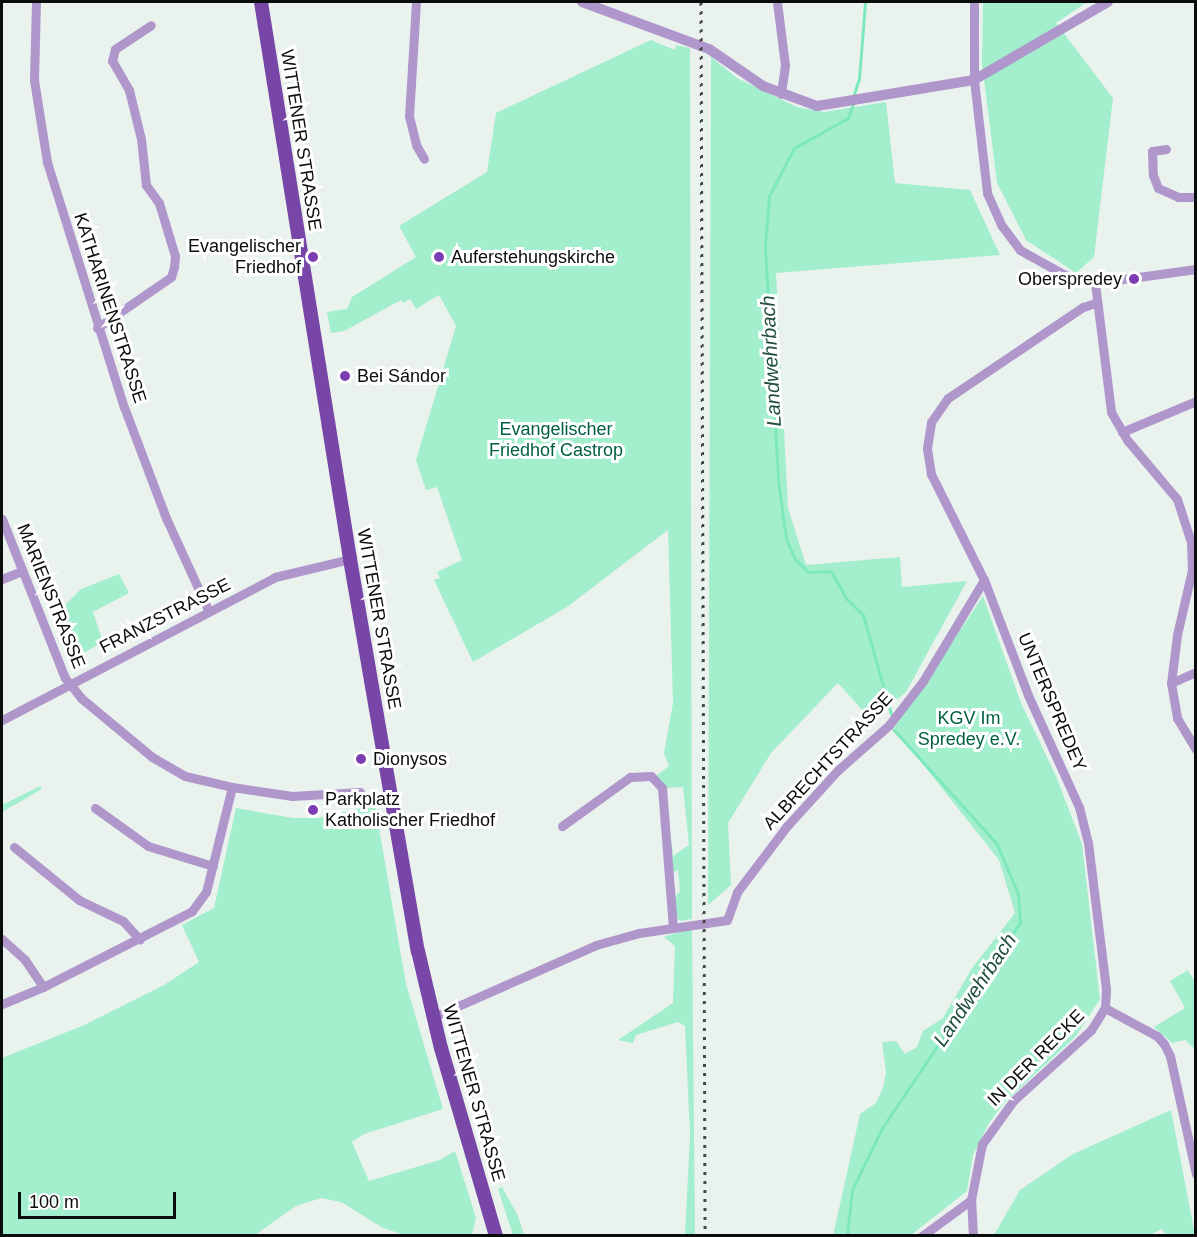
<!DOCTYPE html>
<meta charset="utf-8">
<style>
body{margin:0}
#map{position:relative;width:1197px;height:1237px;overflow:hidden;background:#eaf2ee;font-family:Arial,sans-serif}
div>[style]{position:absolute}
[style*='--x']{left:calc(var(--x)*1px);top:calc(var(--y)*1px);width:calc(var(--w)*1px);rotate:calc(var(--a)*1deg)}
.green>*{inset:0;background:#a3eecc}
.stream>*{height:3px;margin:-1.5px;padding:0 1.5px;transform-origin:1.5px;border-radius:1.5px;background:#7de8bc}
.minor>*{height:9px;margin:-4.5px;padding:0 4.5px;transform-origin:4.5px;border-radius:4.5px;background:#af96cb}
.tertiary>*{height:10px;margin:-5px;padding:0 5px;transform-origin:5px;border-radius:5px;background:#af96cb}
.primary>*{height:14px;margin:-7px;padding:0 7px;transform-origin:7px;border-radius:7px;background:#7846a6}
.rail>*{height:3px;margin-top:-1.5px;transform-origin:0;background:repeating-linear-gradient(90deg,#434745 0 3px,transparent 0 9px)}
.dots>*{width:16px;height:16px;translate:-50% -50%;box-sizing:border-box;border:3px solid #fff;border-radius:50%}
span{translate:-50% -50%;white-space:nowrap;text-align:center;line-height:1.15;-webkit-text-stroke:6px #fff;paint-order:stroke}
.street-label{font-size:18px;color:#0b0d0c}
.poi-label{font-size:18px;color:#0b0d0c}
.right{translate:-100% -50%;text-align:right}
.left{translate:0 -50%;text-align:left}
.park-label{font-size:18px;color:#015e43}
.water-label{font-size:20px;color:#214f3d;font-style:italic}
.frame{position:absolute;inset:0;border:3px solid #0b0d0c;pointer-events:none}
.scale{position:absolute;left:18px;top:1192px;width:158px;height:27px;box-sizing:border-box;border:3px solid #0b0d0c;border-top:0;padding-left:8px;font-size:18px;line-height:21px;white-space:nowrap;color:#0b0d0c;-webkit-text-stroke:4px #fff;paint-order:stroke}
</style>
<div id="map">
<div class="green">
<div style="clip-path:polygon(983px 2px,1087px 2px,1056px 23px,1113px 98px,1094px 257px,1076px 273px,1026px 240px,997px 183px,982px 64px)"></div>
<div style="clip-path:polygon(651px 40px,675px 50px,676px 45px,690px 48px,692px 919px,681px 921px,676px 918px,674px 898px,680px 891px,678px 870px,672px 873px,669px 844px,672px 842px,673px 856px,689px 845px,683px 787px,666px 788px,656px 776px,669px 766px,664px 753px,673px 703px,668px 530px,567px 607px,473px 662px,434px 580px,440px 578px,437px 572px,462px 560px,437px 487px,426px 490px,416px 460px,456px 326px,439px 295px,416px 309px,410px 299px,403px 303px,401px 300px,344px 331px,331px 333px,327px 312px,347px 309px,352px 297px,416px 257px,399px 226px,487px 172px,496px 113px)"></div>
<div style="clip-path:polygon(711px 57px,737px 78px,797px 107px,824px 112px,886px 102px,895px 183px,970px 190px,1000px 255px,776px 273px,788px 508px,806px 565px,900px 557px,902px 587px,967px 581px,906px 692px,872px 721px,838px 683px,771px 753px,728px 823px,731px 885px,708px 905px)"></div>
<div style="clip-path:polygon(119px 574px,129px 593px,93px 612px,103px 642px,78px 656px,65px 636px,70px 631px,68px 626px,56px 621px,57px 613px,81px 589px)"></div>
<div style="clip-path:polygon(983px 596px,1021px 703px,1056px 776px,1082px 844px,1100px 999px,1076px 1036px,1005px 1102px,989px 1123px,973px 1155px,967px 1191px,911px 1235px,833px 1236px,860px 1114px,876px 1103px,883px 1088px,886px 1072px,882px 1042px,896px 1041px,905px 1054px,917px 1047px,923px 1031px,943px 1018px,972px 968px,1015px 913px,999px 860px,894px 728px)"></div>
<div style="clip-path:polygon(40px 786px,42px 789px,2px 812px,2px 805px)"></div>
<div style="clip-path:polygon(375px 805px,406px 984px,443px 1109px,364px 1134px,352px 1142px,369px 1181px,440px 1160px,455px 1151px,476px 1218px,472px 1235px,405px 1235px,383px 1228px,341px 1202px,321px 1198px,296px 1206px,255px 1235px,2px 1235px,2px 1058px,82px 1026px,164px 985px,199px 962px,182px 925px,214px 908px,236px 808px,293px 818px,318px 818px)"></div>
<div style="clip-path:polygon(692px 927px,695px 1235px,685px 1235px,690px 1135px,685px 1026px,678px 1022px,636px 1035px,633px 1043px,618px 1040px,673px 1003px,675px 946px,664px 937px)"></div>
<div style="clip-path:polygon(1188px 970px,1195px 982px,1195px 1049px,1185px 1040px,1172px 1043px,1154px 1027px,1185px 1008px,1170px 981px)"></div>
<div style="clip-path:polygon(1171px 1110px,1195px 1235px,1166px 1235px,1162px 1229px,1147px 1236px,994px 1235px,1020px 1190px,1073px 1154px)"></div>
<div style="clip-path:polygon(502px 1187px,518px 1216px,524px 1235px,513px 1235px,498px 1189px)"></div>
</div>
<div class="stream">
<div style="--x:853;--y:97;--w:19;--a:-72"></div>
<div style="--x:859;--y:79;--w:77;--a:-85.5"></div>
<div style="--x:853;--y:104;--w:15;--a:110"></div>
<div style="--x:848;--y:118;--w:62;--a:150.9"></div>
<div style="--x:794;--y:148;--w:54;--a:117.5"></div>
<div style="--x:769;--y:196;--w:50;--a:94.6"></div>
<div style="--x:765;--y:246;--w:235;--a:86.8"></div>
<div style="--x:778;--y:481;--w:59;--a:82.1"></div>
<div style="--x:786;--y:539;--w:22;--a:66"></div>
<div style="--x:795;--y:559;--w:18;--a:45"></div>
<div style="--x:808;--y:572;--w:23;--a:-2"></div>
<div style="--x:831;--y:571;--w:31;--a:61"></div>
<div style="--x:846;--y:598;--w:24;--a:45"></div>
<div style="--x:863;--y:615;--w:103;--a:74.2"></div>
<div style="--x:847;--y:1236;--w:46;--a:-83.8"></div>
<div style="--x:852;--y:1190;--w:69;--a:-64.2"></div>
<div style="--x:882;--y:1128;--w:247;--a:-56.1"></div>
<div style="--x:1020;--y:923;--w:29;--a:-94"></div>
<div style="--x:1018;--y:894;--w:54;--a:-112.8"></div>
<div style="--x:997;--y:844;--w:154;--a:-132.1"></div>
</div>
<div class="minor">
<div style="--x:36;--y:2;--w:78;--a:91.5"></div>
<div style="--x:34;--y:80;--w:83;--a:81"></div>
<div style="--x:47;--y:162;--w:257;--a:72.6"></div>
<div style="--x:124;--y:407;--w:119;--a:69.3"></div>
<div style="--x:166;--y:518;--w:103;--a:65.4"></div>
<div style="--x:416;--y:2;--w:114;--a:93.5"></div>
<div style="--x:409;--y:116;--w:30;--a:76"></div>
<div style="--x:416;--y:145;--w:16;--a:60"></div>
<div style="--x:777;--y:2;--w:64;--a:82.8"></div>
<div style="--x:785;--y:65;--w:29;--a:98"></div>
<div style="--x:974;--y:2;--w:78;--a:90"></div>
<div style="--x:974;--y:80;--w:114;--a:83.4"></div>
<div style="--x:987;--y:193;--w:36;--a:66"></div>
<div style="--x:1002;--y:226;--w:30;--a:53"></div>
<div style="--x:1020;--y:250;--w:51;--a:29.1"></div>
<div style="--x:1065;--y:275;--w:31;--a:15"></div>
<div style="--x:1095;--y:283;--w:102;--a:-7.9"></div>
<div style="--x:1166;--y:149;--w:14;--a:172"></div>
<div style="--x:1152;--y:151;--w:24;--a:88"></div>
<div style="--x:1153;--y:175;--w:14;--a:69"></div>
<div style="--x:1158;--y:188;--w:22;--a:24"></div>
<div style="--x:1178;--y:197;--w:18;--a:0"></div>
<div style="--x:1095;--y:283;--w:130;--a:82.9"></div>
<div style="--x:1111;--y:412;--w:34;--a:60"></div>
<div style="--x:1128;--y:441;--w:76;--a:49.8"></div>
<div style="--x:1177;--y:499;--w:45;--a:72"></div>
<div style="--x:1191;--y:542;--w:28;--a:88"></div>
<div style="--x:1192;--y:570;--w:67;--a:103"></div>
<div style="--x:1177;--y:635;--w:48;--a:97.1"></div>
<div style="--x:1171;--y:683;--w:36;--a:80"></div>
<div style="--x:1177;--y:718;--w:37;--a:59"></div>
<div style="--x:97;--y:328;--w:90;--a:-34.6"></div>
<div style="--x:171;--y:277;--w:10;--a:-73"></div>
<div style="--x:174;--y:267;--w:11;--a:-85"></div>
<div style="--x:175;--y:256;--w:55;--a:-106.8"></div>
<div style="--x:159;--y:203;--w:22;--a:-126"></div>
<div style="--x:146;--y:185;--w:46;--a:-96.2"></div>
<div style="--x:141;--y:139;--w:50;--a:-103.8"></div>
<div style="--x:129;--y:90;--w:34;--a:-120"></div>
<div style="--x:112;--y:61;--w:12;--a:-76"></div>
<div style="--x:115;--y:49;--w:43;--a:-33.7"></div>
<div style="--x:1122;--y:432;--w:80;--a:-22.7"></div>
<div style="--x:2;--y:519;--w:171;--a:68.4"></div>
<div style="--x:65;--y:678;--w:26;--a:51"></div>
<div style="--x:81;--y:698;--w:92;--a:39.7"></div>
<div style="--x:152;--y:757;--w:38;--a:30"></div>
<div style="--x:185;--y:776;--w:48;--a:13.2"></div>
<div style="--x:232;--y:787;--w:61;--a:8.5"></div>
<div style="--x:292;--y:796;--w:68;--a:-3.4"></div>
<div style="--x:2;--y:579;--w:22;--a:-22"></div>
<div style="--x:1171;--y:683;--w:27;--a:-24"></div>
<div style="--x:2;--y:720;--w:308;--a:-27.6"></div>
<div style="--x:275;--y:577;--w:77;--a:-13.5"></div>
<div style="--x:95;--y:808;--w:65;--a:35.6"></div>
<div style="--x:148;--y:846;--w:68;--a:17.1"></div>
<div style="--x:562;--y:826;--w:84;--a:-35.8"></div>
<div style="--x:630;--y:777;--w:21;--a:-3"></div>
<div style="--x:651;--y:776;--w:16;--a:47"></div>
<div style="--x:662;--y:788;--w:139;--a:85.5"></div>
<div style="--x:14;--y:847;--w:84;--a:39.2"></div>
<div style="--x:79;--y:900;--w:49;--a:25.5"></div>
<div style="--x:123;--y:921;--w:25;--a:48"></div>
<div style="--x:2;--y:939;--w:31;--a:42"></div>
<div style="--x:25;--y:960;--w:32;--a:56"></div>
<div style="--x:2;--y:1004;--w:44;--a:-22.5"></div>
<div style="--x:43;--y:987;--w:167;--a:-27"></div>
<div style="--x:192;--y:911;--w:24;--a:-54"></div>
<div style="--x:206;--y:892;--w:108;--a:-76.1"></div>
<div style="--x:1105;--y:1008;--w:59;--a:28.3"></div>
<div style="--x:1157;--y:1036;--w:11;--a:49"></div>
<div style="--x:1164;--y:1044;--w:13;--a:63"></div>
<div style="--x:1170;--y:1056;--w:121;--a:77.6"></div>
<div style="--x:433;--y:1017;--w:178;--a:-23.8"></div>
<div style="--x:596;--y:945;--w:45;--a:-15.6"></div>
<div style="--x:639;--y:933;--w:89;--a:-8.4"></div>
<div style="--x:727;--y:920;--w:30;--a:-70"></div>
<div style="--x:737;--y:892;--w:83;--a:-52.9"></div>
<div style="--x:787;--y:826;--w:76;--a:-47.7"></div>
<div style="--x:838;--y:770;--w:68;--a:-41.4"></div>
<div style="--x:889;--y:725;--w:56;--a:-52.3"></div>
<div style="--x:923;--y:681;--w:118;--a:-58.9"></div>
<div style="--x:922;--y:1236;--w:61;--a:-36.3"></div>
<div style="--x:973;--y:1236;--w:36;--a:-93"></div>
<div style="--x:971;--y:1200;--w:57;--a:-78.9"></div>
<div style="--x:982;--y:1144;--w:53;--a:-54.2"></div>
<div style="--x:1013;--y:1101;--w:105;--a:-42.3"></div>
<div style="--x:1091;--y:1030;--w:26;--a:-58"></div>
<div style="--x:1105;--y:1008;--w:19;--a:-87"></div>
<div style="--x:1106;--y:989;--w:147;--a:-97"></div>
<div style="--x:1088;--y:843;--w:37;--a:-104"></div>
<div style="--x:1079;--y:807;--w:123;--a:-114.5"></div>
<div style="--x:1028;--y:695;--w:123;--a:-110.9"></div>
<div style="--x:984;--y:580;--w:119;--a:-116.6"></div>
<div style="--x:931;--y:474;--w:26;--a:-99"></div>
<div style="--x:927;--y:448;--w:26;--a:-81"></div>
<div style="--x:931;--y:422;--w:29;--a:-55"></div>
<div style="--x:948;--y:398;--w:163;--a:-34"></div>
<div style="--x:1083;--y:307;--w:13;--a:-18"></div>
</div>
<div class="tertiary">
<div style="--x:582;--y:2;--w:135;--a:20.3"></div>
<div style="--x:709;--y:49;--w:65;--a:34.4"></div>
<div style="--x:763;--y:86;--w:58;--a:20.3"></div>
<div style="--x:817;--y:106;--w:159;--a:-9.4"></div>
<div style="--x:974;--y:80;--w:155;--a:-30.2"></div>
</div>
<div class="primary">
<div style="--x:261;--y:2;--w:564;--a:80.92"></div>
<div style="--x:350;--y:559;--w:398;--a:80.2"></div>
<div style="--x:418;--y:951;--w:100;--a:76.7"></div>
<div style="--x:441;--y:1048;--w:196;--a:73.7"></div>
</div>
<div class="rail">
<div style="--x:701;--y:2;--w:1234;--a:89.81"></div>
</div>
<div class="dots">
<div style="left:313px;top:257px;background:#7d3db2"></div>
<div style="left:439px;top:257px;background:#7d3db2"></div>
<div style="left:1134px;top:279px;background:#7d3db2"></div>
<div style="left:345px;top:376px;background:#7d3db2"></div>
<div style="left:361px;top:759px;background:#7d3db2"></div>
<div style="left:313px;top:810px;background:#7d3db2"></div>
</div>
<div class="street-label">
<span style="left:301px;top:140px;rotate:81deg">WITTENER STRASSE</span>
<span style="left:110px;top:308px;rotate:72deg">KATHARINENSTRASSE</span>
<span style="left:51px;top:596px;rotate:68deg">MARIENSTRASSE</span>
<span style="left:165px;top:616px;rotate:-27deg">FRANZSTRASSE</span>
<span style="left:379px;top:619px;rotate:80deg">WITTENER STRASSE</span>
<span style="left:1052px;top:702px;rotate:67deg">UNTERSPREDEY</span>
<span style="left:828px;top:761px;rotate:-47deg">ALBRECHTSTRASSE</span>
<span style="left:1036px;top:1058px;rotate:-45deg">IN DER RECKE</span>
<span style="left:474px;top:1093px;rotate:74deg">WITTENER STRASSE</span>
</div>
<div class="poi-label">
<span class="right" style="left:301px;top:257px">Evangelischer<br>Friedhof</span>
<span class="left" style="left:451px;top:257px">Auferstehungskirche</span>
<span class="right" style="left:1122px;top:279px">Oberspredey</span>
<span class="left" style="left:357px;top:376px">Bei Sándor</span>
<span class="left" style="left:373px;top:759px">Dionysos</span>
<span class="left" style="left:325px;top:810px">Parkplatz<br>Katholischer Friedhof</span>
</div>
<div class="park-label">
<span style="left:556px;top:440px">Evangelischer<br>Friedhof Castrop</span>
<span style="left:969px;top:729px">KGV Im<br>Spredey e.V.</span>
</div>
<div class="water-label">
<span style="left:771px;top:361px;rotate:-93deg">Landwehrbach</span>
<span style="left:975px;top:990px;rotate:-56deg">Landwehrbach</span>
</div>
<div class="frame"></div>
<div class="scale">100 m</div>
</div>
